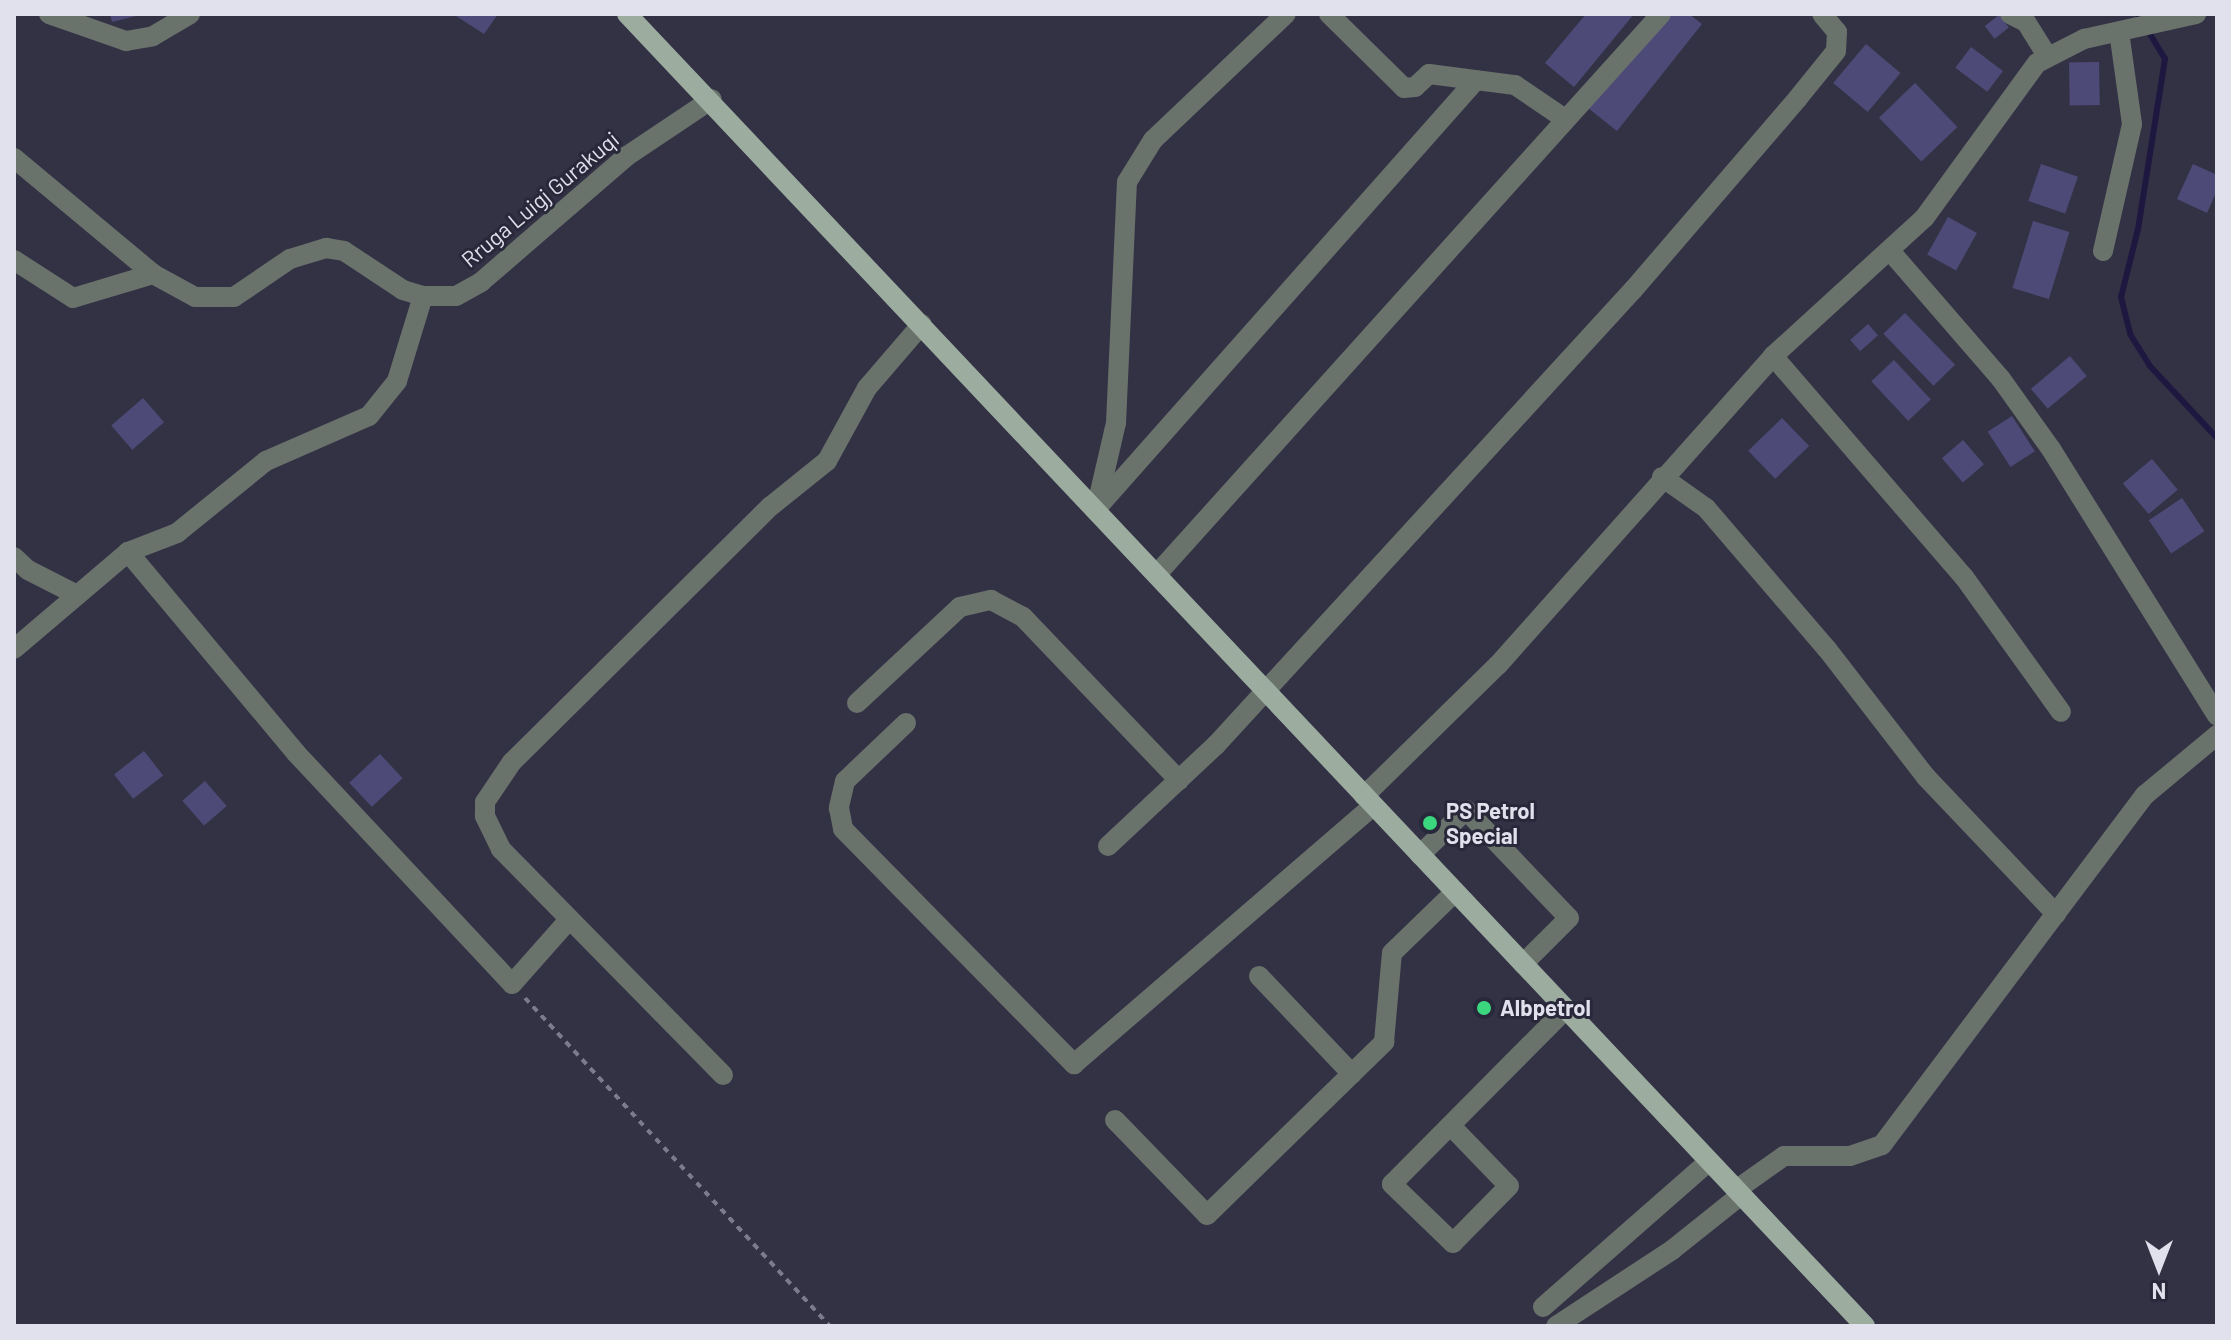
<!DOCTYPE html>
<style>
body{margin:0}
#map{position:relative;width:2231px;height:1340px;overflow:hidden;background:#333245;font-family:Barlow,sans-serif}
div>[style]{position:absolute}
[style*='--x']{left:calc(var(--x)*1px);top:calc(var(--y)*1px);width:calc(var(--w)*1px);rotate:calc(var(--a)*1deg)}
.stream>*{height:6px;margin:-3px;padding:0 3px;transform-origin:3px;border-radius:3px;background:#1e1841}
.building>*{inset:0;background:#4e4a78;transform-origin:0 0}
.path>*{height:4px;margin-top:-2px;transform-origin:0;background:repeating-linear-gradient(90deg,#7c7b8b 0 6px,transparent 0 12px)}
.minor>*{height:20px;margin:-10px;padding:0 10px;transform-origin:10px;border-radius:10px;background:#69726b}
.major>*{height:20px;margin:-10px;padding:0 10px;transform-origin:10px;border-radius:10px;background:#9cada0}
.dots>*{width:22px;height:22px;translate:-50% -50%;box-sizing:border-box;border:4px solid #29283a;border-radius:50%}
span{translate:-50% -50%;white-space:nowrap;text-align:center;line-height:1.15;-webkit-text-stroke:6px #29283a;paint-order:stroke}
.street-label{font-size:22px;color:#e1e1ed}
.poi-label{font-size:22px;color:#e1e1ed;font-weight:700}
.left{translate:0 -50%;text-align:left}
.frame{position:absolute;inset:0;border:16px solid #e1e1ed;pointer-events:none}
.north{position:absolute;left:2119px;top:1228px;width:80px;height:80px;-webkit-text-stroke:6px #29283a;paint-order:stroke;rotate:180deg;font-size:22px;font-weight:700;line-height:32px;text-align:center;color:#e1e1ed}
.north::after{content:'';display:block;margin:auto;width:28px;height:36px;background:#e1e1ed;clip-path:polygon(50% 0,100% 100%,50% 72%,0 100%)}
</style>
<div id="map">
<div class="stream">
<div style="--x:2138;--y:14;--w:52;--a:59"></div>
<div style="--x:2165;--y:59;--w:172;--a:99"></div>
<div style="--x:2138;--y:229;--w:70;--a:104"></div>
<div style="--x:2121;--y:297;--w:38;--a:76"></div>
<div style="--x:2130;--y:334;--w:36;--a:58"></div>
<div style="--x:2149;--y:365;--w:100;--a:47"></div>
</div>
<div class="building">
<div style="clip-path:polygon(110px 14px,140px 14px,140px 15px,112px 22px)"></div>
<div style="clip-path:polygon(453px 14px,498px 14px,484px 34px)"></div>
<div style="clip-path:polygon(1586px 14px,1634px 14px,1574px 87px,1545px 63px)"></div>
<div style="clip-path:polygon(1663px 14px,1689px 14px,1702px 24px,1617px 131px,1588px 108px)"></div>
<div style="left:1999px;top:15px;width:16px;height:18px;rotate:52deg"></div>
<div style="left:1866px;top:44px;width:45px;height:51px;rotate:40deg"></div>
<div style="left:1971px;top:47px;width:40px;height:26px;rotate:37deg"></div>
<div style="left:2099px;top:62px;width:43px;height:30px;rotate:89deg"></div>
<div style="left:1915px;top:83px;width:61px;height:50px;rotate:46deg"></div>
<div style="left:2041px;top:164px;width:39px;height:39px;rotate:19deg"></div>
<div style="clip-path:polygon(2193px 164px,2217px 175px,2217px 190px,2207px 213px,2177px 199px)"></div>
<div style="left:1948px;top:217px;width:33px;height:43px;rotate:29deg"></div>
<div style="left:2033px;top:221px;width:38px;height:70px;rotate:17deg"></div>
<div style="left:1905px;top:313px;width:72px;height:30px;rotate:46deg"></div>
<div style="left:1868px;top:324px;width:15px;height:24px;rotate:48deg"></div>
<div style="left:2070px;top:356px;width:26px;height:51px;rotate:50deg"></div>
<div style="left:1894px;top:360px;width:54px;height:31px;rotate:47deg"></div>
<div style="left:143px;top:398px;width:32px;height:42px;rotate:49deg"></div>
<div style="left:2012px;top:416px;width:42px;height:29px;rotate:57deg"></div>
<div style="left:1782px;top:418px;width:39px;height:47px;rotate:46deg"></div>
<div style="left:1963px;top:440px;width:32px;height:28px;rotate:49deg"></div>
<div style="left:2152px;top:459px;width:40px;height:38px;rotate:50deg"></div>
<div style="left:2182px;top:498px;width:40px;height:40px;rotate:56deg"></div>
<div style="left:144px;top:751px;width:31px;height:38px;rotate:52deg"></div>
<div style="left:380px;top:754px;width:33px;height:42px;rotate:47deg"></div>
<div style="left:205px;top:781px;width:33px;height:30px;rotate:49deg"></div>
</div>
<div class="path">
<div style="--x:525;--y:998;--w:448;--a:47.1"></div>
</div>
<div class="minor">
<div style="--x:49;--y:14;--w:82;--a:19.3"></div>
<div style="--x:126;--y:41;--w:27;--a:-10"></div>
<div style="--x:153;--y:36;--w:43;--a:-30.7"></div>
<div style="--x:1329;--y:14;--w:105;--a:44.6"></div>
<div style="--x:1404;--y:88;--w:11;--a:-5"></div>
<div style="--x:1415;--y:87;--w:19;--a:-43"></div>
<div style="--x:1429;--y:74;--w:87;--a:7.3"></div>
<div style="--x:1515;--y:85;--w:60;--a:34.2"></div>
<div style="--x:2010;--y:14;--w:18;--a:27"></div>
<div style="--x:2026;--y:22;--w:39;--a:58"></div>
<div style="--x:14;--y:158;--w:181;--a:39.8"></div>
<div style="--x:153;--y:274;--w:48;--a:28.7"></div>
<div style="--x:195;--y:297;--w:39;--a:0"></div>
<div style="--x:234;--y:297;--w:68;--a:-34.2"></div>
<div style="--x:290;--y:259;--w:38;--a:-17"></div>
<div style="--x:326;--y:248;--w:18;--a:9"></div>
<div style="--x:344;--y:251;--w:71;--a:33.5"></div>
<div style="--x:403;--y:290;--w:21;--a:17"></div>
<div style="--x:2103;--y:251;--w:130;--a:-77.1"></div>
<div style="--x:2132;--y:124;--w:93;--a:-98"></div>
<div style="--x:1891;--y:252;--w:168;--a:49.1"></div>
<div style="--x:2001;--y:379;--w:86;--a:54.5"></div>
<div style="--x:2051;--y:449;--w:314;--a:58.1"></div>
<div style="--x:14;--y:260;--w:70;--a:32.8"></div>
<div style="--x:73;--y:298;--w:84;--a:-16.7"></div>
<div style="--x:1773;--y:356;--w:292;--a:49.2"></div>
<div style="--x:1964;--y:577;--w:166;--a:54.3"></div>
<div style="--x:1662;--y:477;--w:54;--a:35.2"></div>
<div style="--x:1706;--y:508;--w:186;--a:49.4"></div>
<div style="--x:1827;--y:649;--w:162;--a:52.3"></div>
<div style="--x:1926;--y:777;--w:189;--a:46.5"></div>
<div style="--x:1097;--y:505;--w:84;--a:-77"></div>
<div style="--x:1116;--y:423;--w:241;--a:-87.4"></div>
<div style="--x:1127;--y:182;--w:49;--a:-58.2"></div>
<div style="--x:1153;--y:140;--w:183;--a:-43.5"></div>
<div style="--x:1096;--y:509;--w:573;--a:-48.47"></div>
<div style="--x:128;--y:552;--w:262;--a:50.1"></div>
<div style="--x:296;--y:753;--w:316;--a:46.9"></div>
<div style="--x:512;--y:984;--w:84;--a:-48.4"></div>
<div style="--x:14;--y:557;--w:19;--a:43"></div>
<div style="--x:28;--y:570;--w:55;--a:27"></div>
<div style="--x:1157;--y:574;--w:753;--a:-48.01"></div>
<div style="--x:14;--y:649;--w:150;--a:-40.4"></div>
<div style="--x:128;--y:552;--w:53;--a:-21.2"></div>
<div style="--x:177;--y:533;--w:114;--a:-39"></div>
<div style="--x:266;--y:461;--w:112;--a:-23.6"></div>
<div style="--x:369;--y:416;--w:45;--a:-51.3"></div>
<div style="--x:397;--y:381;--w:89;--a:-73"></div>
<div style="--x:423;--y:296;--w:33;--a:0"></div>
<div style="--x:456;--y:296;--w:29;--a:-29"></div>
<div style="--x:481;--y:282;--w:193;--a:-40.8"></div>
<div style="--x:627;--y:156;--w:102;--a:-33.8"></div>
<div style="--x:857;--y:703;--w:141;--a:-43"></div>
<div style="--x:960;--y:607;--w:32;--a:-13"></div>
<div style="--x:991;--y:600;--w:36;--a:28"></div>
<div style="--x:1023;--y:617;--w:226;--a:46.3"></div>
<div style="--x:906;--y:723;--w:84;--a:136.4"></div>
<div style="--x:845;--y:781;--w:28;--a:103"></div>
<div style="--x:839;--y:808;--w:21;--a:79"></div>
<div style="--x:843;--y:829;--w:330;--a:45.5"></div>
<div style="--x:1074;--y:1064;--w:392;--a:-40.8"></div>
<div style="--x:1364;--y:796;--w:187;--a:-44.4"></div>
<div style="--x:1498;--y:665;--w:414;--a:-48.3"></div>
<div style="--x:1773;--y:356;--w:206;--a:-42.4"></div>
<div style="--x:1925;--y:217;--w:190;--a:-54"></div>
<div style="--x:2037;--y:63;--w:53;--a:-27.1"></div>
<div style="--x:2084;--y:39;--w:115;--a:-12.6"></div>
<div style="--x:1108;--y:846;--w:148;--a:-43.1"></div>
<div style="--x:1216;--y:745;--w:617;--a:-47.5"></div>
<div style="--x:1633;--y:290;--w:253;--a:-49.3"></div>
<div style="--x:1798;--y:98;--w:60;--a:-51"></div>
<div style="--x:1836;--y:51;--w:19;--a:-87"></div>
<div style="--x:1837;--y:32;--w:23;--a:-130"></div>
<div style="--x:1420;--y:855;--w:64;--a:-44.4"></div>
<div style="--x:1466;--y:810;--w:149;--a:46.4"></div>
<div style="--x:1569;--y:918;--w:65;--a:135"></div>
<div style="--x:1259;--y:976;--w:135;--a:46.5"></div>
<div style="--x:723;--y:1075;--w:317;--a:-134.5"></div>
<div style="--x:501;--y:849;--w:37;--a:-116"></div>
<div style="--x:485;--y:816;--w:14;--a:-90"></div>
<div style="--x:485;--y:802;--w:48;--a:-56"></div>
<div style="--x:512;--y:762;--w:364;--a:-44.7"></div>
<div style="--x:771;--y:506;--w:72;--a:-38.8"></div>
<div style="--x:827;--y:461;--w:83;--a:-61.3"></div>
<div style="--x:867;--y:388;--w:84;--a:-49.3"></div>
<div style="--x:1115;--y:1120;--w:132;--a:45.9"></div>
<div style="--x:1207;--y:1215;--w:248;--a:-44.3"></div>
<div style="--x:1384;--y:1042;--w:89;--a:-84.9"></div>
<div style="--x:1392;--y:953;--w:88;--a:-44.1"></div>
<div style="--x:1451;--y:1126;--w:83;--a:46"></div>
<div style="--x:1509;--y:1186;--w:80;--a:134.5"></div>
<div style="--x:1453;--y:1243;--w:85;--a:-136"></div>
<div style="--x:1392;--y:1184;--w:247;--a:-45.2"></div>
<div style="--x:1736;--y:1190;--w:59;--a:-35.3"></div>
<div style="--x:1784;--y:1156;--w:66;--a:0"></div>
<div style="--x:1850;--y:1156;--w:34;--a:-19"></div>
<div style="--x:1882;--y:1145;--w:438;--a:-53.1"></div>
<div style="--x:2145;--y:795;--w:94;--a:-39.8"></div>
<div style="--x:1543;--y:1307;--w:221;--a:-41.3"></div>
<div style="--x:1556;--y:1326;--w:139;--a:-33.2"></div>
<div style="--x:1672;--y:1250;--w:88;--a:-38.6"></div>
</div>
<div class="major">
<div style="--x:627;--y:14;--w:1804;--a:46.66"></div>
</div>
<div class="dots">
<div style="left:1430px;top:823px;background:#3ad77f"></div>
<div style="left:1484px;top:1008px;background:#3ad77f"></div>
</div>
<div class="street-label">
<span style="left:540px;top:199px;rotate:-40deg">Rruga Luigj Gurakuqi</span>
</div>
<div class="poi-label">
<span class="left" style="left:1446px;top:823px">PS Petrol<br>Special</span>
<span class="left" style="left:1500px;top:1008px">Albpetrol</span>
</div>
<div class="frame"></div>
<div class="north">N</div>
</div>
